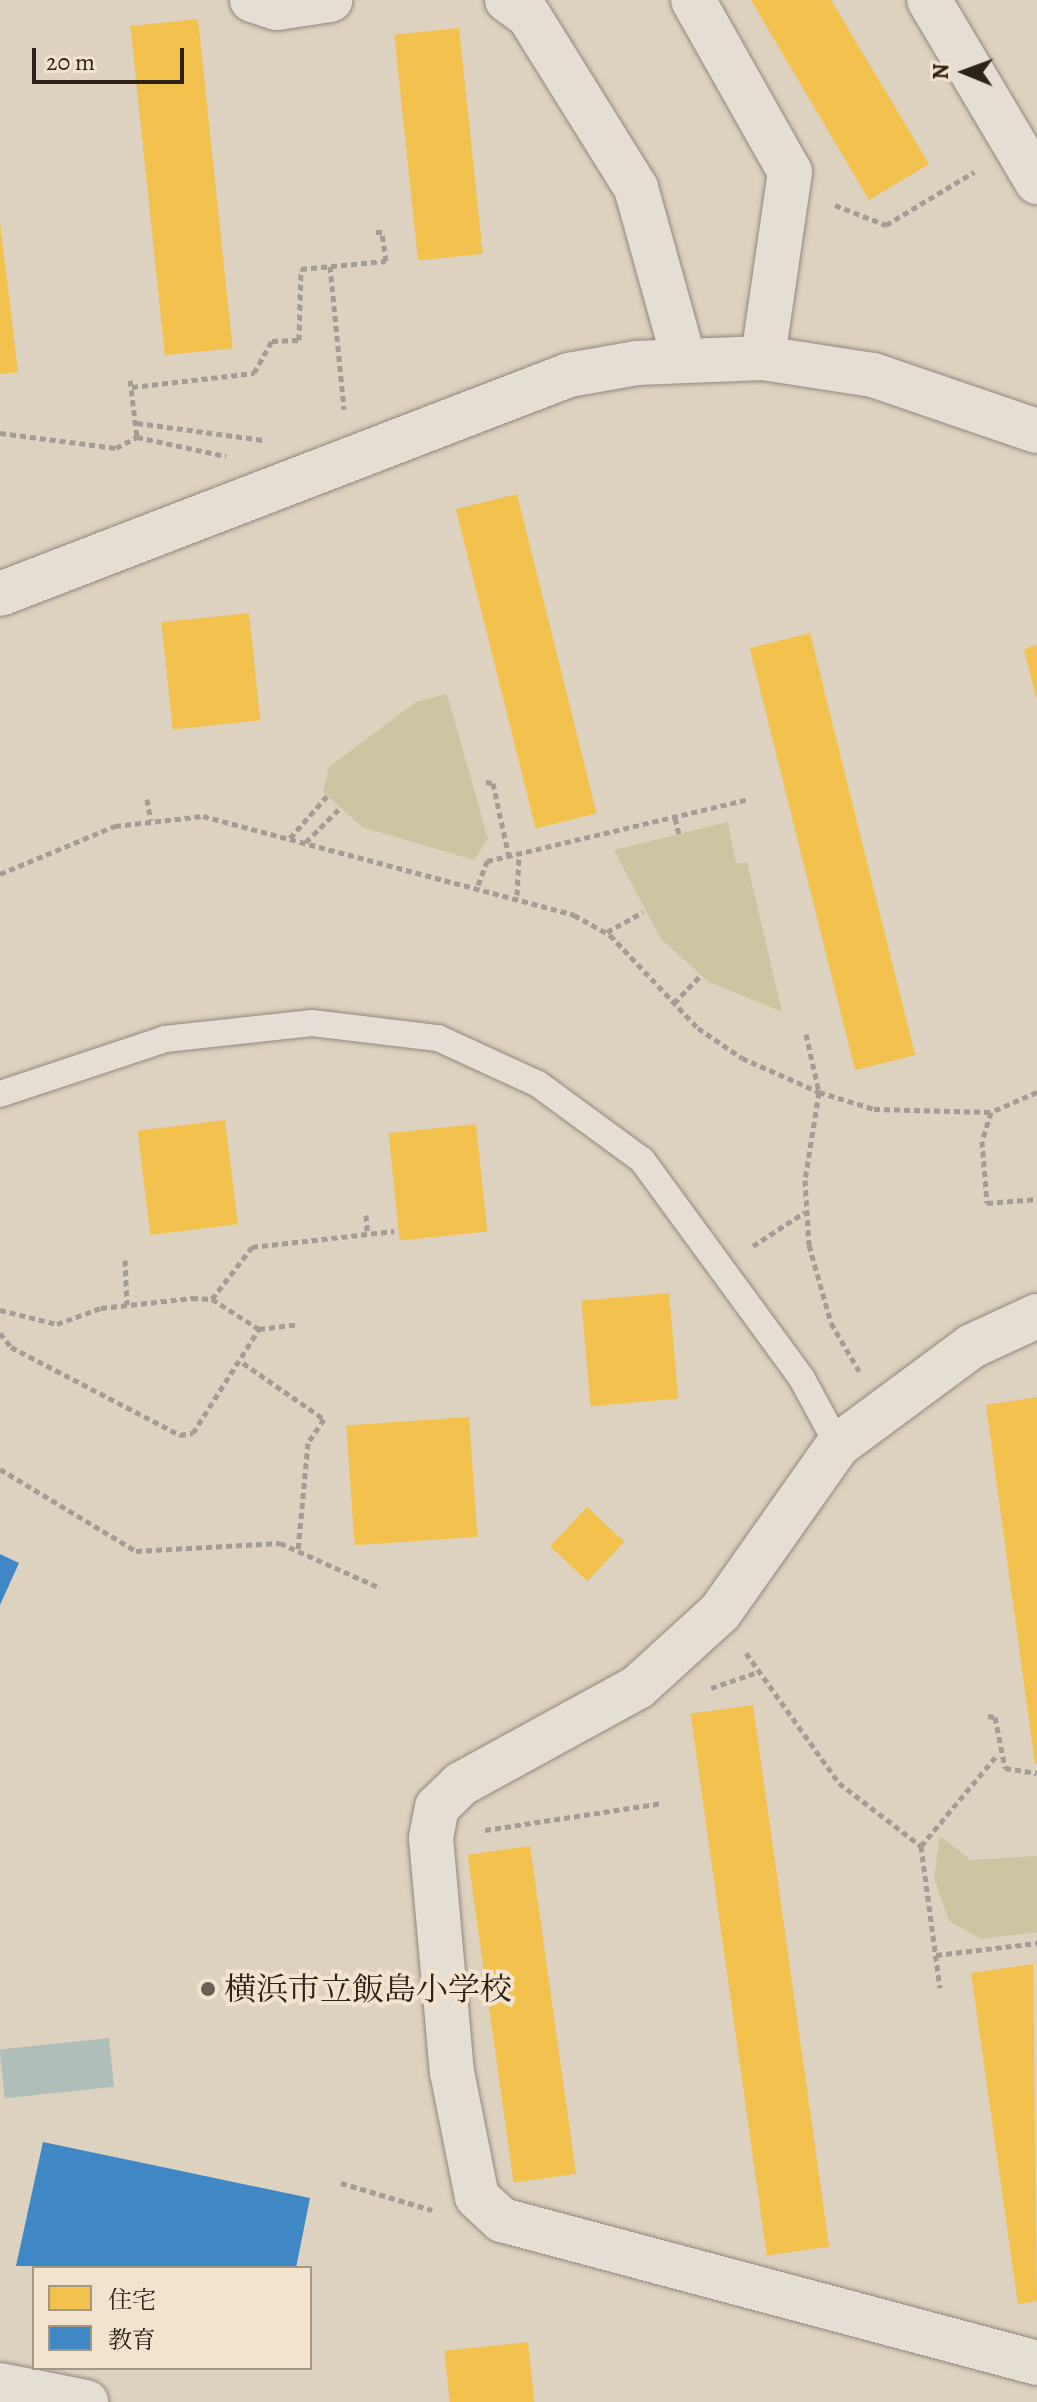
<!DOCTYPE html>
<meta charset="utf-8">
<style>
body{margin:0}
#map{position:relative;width:1037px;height:2402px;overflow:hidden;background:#ddd1bf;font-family:Alegreya,"Noto Serif JP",serif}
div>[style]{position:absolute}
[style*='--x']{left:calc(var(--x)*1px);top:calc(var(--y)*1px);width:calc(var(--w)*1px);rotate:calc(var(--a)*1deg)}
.green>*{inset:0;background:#cbc5a1}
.water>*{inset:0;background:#afbeb9;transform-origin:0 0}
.homes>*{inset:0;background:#f2c14e;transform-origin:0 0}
.schools>*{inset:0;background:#3f88c5}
.path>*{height:5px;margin-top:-2.5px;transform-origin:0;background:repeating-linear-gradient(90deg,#a39d95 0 6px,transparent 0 10px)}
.roads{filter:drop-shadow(0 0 2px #91897e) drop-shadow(0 0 2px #91897e)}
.service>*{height:26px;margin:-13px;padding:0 13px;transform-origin:13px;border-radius:13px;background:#e4ded5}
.minor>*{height:44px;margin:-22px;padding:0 22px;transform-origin:22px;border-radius:22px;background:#e4ded5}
.tertiary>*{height:44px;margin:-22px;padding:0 22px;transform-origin:22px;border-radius:22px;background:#e4ded5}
.dots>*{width:22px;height:22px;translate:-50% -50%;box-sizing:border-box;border:4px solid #f1e3cd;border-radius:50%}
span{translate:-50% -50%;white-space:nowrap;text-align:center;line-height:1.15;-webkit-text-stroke:8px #f1e3cd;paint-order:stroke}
.poi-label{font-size:32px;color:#2c221a}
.left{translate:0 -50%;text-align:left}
.legend{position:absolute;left:32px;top:2266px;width:280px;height:104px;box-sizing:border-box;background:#f1e3cd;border:2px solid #a29685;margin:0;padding:10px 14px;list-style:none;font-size:24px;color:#2c221a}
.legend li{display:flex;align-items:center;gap:16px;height:40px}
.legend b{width:40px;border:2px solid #a29685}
.north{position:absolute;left:925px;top:32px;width:80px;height:80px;-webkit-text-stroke:6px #f1e3cd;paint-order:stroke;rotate:271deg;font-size:22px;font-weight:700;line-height:32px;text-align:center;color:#2c221a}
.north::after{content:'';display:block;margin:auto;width:28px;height:36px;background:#2c221a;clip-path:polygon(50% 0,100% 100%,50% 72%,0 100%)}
.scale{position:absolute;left:32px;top:48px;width:152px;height:36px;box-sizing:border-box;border:4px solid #2c221a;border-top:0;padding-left:10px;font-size:24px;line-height:28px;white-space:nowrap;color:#2c221a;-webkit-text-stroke:6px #f1e3cd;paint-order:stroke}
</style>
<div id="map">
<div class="green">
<div style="clip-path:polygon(447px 694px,488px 839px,474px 860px,362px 827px,323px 792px,329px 767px,416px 702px)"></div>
<div style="clip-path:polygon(728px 822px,736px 864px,747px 862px,782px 1012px,709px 982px,661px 939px,614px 850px)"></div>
<div style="clip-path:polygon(940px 1836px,971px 1860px,1037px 1856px,1037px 1932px,981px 1939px,949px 1921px,934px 1878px)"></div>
</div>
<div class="water">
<div style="left:109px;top:2038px;width:49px;height:110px;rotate:84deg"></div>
</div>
<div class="homes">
<div style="clip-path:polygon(751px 0,831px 0,929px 164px,869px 200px)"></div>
<div style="left:198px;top:19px;width:331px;height:68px;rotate:84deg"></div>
<div style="left:459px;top:28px;width:227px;height:65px;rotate:84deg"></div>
<div style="clip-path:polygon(0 222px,18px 372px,0 374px)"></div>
<div style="left:517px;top:494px;width:329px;height:63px;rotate:76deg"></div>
<div style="left:249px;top:613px;width:108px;height:88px;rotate:84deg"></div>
<div style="left:810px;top:633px;width:435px;height:62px;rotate:76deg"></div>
<div style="clip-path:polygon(1037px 645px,1037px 697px,1036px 697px,1024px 649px)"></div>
<div style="left:225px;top:1120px;width:105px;height:88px;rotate:83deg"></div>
<div style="left:476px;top:1124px;width:108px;height:88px;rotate:84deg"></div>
<div style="left:669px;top:1293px;width:106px;height:88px;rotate:85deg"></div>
<div style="clip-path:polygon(1037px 1397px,1037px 1764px,1035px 1764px,986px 1405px)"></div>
<div style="left:469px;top:1417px;width:120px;height:123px;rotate:86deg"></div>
<div style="left:587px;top:1507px;width:51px;height:54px;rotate:43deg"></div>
<div style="left:753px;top:1705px;width:547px;height:63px;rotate:82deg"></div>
<div style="left:530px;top:1846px;width:331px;height:63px;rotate:82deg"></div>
<div style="clip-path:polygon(1033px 1964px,1037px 2301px,1018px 2304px,971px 1973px)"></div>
<div style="left:528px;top:2342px;width:60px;height:84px;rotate:84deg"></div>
</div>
<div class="schools">
<div style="clip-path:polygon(0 1554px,19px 1563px,0 1605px)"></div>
<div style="clip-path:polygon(43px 2142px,310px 2198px,296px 2268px,16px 2266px)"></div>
</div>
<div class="path">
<div style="--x:835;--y:205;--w:55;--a:21.4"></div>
<div style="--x:886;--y:225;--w:103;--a:-31.1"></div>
<div style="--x:330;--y:266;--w:144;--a:84.4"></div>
<div style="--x:130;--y:380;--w:57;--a:83"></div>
<div style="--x:132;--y:387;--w:123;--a:-6.5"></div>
<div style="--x:254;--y:373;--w:37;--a:-61"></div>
<div style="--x:272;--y:341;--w:27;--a:-2"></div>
<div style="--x:299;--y:340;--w:71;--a:-88.4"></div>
<div style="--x:301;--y:269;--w:85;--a:-5.4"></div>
<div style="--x:386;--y:261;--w:29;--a:-98"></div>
<div style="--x:382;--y:232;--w:8;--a:180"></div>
<div style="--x:137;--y:423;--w:127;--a:7.7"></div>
<div style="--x:0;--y:433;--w:117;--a:7.4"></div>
<div style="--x:116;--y:448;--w:24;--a:-28"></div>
<div style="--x:137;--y:437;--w:91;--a:12.1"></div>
<div style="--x:486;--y:782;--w:7;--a:8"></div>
<div style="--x:493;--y:783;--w:76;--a:77.8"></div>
<div style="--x:147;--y:799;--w:22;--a:80"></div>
<div style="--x:675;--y:818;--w:16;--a:76"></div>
<div style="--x:290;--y:838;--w:56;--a:-48.6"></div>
<div style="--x:306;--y:842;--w:47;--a:-45"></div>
<div style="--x:0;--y:874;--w:125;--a:-22.7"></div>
<div style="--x:115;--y:826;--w:89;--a:-6.5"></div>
<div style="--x:203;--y:816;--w:384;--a:14.9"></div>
<div style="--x:574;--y:915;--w:41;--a:29.1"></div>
<div style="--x:610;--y:935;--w:128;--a:46.6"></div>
<div style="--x:698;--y:1028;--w:53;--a:34.3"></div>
<div style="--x:742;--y:1058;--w:84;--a:23.8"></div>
<div style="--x:819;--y:1092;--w:58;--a:17.2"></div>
<div style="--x:874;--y:1109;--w:117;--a:1.5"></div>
<div style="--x:478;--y:885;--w:26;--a:-69"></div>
<div style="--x:487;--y:861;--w:269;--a:-13.3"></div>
<div style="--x:517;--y:895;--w:39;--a:-87"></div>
<div style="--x:607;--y:932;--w:41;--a:-29.1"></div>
<div style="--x:674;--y:1003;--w:39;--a:-46"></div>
<div style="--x:806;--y:1034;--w:59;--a:77.4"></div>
<div style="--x:819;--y:1092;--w:89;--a:99"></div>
<div style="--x:805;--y:1180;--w:65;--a:86.5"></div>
<div style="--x:809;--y:1245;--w:81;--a:74.2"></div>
<div style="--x:831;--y:1323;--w:56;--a:59.7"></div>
<div style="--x:1037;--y:1092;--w:50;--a:156.5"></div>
<div style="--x:991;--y:1112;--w:30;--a:107"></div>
<div style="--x:982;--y:1141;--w:62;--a:85.4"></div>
<div style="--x:987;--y:1203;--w:50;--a:-4.6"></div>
<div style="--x:366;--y:1215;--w:16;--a:86"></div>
<div style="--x:753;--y:1246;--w:62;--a:-33.2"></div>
<div style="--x:125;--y:1260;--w:45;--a:87.5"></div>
<div style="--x:212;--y:1299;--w:66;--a:-52.4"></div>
<div style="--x:252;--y:1247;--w:143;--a:-6.4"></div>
<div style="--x:0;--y:1310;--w:59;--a:13.8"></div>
<div style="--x:57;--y:1324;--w:47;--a:-20"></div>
<div style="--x:101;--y:1308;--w:92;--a:-6.3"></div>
<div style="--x:192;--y:1298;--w:20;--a:3"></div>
<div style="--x:212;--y:1299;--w:56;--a:32.6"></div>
<div style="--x:0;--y:1333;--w:18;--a:52"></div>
<div style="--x:11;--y:1347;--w:191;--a:27.5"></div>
<div style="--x:180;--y:1435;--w:13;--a:-9"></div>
<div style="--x:193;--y:1433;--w:123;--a:-57.6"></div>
<div style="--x:259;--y:1329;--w:38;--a:-7"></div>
<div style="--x:243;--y:1363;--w:98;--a:34.7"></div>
<div style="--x:324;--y:1419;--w:29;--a:124"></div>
<div style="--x:308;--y:1443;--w:108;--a:95.3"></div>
<div style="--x:0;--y:1469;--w:159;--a:31.1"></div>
<div style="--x:136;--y:1551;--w:144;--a:-3.2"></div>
<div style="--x:280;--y:1543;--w:110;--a:24.2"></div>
<div style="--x:746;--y:1653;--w:160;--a:54.4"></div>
<div style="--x:839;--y:1783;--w:103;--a:37.5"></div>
<div style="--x:921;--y:1846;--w:143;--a:82.4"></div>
<div style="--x:711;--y:1688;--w:50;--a:-18.8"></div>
<div style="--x:988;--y:1716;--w:7;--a:8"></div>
<div style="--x:995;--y:1717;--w:52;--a:78.9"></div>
<div style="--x:1005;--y:1768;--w:32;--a:9"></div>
<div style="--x:485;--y:1830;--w:180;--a:-8.6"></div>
<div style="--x:921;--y:1846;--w:119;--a:-50.1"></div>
<div style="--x:936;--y:1955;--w:102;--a:-6.8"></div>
<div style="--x:341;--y:2183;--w:95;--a:16.5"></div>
</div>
<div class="roads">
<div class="service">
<div style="--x:0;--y:1094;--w:174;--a:-18.4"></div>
<div style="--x:165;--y:1039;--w:148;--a:-6.2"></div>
<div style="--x:312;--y:1023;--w:127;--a:6.8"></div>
<div style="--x:438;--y:1038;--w:110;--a:24.7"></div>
<div style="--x:538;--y:1084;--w:129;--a:36.2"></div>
<div style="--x:642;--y:1160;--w:271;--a:53.8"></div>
<div style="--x:802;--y:1379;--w:75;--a:61.4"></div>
</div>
<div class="minor">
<div style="--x:252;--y:0;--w:26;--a:18"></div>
<div style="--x:277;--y:8;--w:54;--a:-8.6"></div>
<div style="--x:507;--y:0;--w:27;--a:36"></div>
<div style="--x:529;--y:16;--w:203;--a:58.1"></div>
<div style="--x:636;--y:188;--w:179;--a:74.4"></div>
<div style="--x:693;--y:0;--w:197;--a:60.6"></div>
<div style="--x:790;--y:172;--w:188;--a:98.3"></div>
<div style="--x:929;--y:0;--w:212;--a:59.3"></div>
<div style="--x:1037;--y:1316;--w:72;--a:155.2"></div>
<div style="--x:972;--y:1346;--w:167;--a:143.5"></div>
<div style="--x:838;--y:1445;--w:204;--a:125.2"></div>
<div style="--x:720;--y:1612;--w:111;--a:137.6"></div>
<div style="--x:638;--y:1687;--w:202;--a:151.3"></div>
<div style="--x:461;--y:1784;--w:33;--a:136"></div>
<div style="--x:437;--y:1807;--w:32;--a:101"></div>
<div style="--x:431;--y:1838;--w:235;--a:84.9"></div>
<div style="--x:452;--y:2072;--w:127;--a:78.7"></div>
<div style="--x:477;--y:2197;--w:34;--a:43"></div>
<div style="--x:502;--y:2220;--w:554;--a:14.96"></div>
</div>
<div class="tertiary">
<div style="--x:0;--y:594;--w:610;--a:-21.05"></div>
<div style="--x:569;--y:375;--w:69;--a:-10"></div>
<div style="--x:637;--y:363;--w:126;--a:-2.3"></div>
<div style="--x:763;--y:358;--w:111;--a:8.8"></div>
<div style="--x:873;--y:375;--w:173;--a:18.9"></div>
<div style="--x:0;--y:2385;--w:88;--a:11.2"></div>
</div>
</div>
<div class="dots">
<div style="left:208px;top:1989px;background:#6a5f54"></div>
</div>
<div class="poi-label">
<span class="left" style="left:224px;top:1989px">横浜市立飯島小学校</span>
</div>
<ul class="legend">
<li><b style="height:22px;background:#f2c14e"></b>住宅</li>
<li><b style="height:22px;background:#3f88c5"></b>教育</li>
</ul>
<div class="north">N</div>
<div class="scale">20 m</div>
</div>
